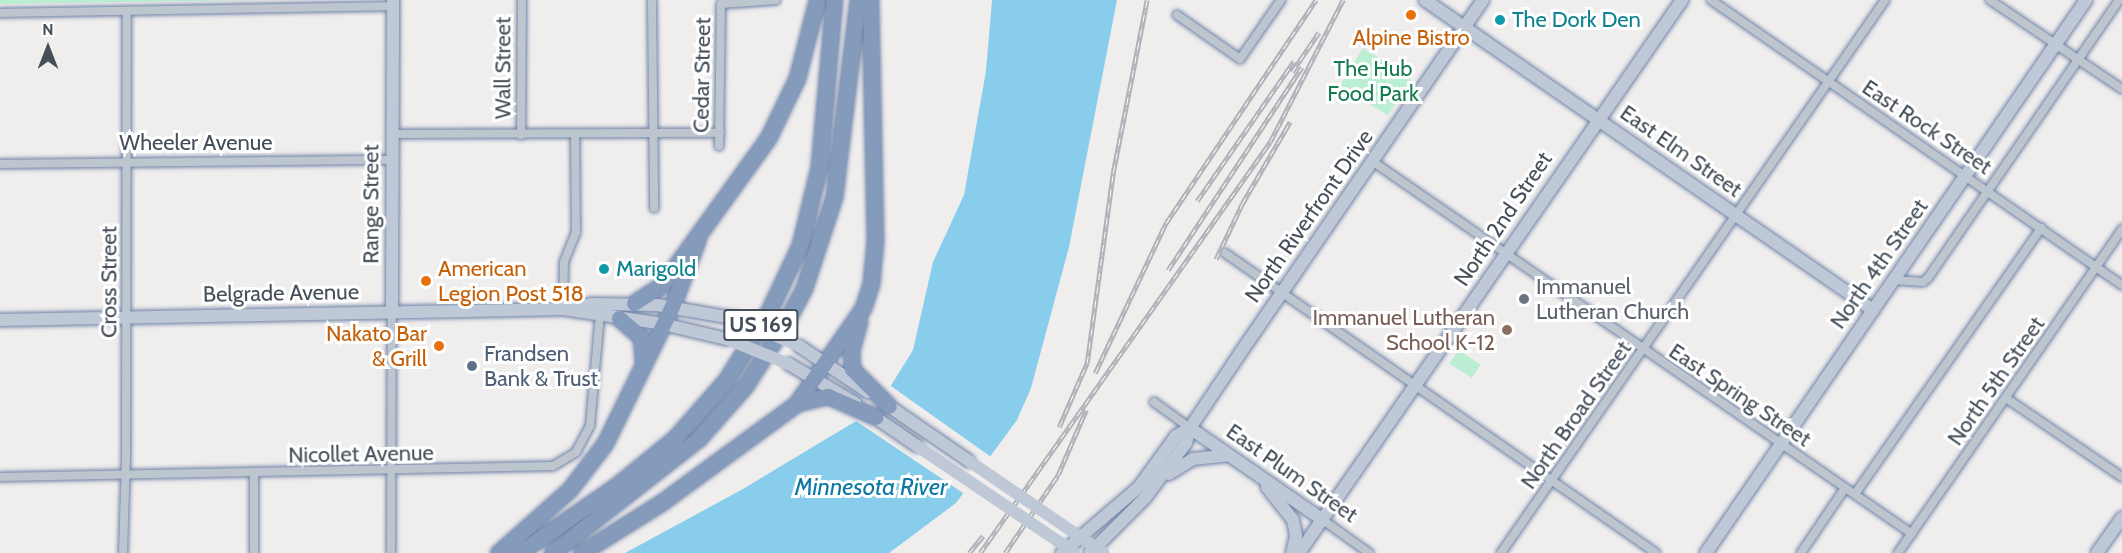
<!DOCTYPE html>
<style>
body{margin:0}
#map{position:relative;width:2122px;height:553px;overflow:hidden;background:#f0eded;font-family:Cabin,sans-serif}
div>[style]{position:absolute}
[style*='--x']{left:calc(var(--x)*1px);top:calc(var(--y)*1px);width:calc(var(--w)*1px);rotate:calc(var(--a)*1deg)}
.green>*{inset:0;background:#bbeed3;transform-origin:0 0}
.water>*{inset:0;background:#88cdeb}
.pier>*{inset:0;background:#f0eded}
.roads{filter:drop-shadow(0 0 2px #7085a8) drop-shadow(0 0 2px #7085a8)}
.street>*{height:8px;margin:-4px;padding:0 4px;transform-origin:4px;border-radius:4px;background:#bdc6cf}
.secondary>*{height:12px;margin:-6px;padding:0 6px;transform-origin:6px;border-radius:6px;background:#bfc8d6}
.highway>*{height:15px;margin:-7.5px;padding:0 7.5px;transform-origin:7.5px;border-radius:7.5px;background:#849bbc}
.rail>*{height:4.5px;margin-top:-2.25px;transform-origin:0;background:repeating-linear-gradient(90deg,#fff 0 7px,#afb2b8 0 14px);box-sizing:border-box;border-block:2px solid #afb2b8}
.secondary-bridge>*{height:12px;margin:-6px;padding:0 6px;transform-origin:6px;border-radius:6px;background:#bfc8d6}
.dots>*{width:16px;height:16px;translate:-50% -50%;box-sizing:border-box;border:3px solid #fff;border-radius:50%}
span{translate:-50% -50%;white-space:nowrap;text-align:center;line-height:1.15;-webkit-text-stroke:6px #fff;paint-order:stroke}
.shield-label span{padding:2px 4px;background:#fff;border:2px solid;border-radius:4px;-webkit-text-stroke-width:0}
.shield-label{font-size:21px;color:#454f5a;font-weight:700}
.culture-label{font-size:22px;color:#0d838f}
.left{translate:0 -50%;text-align:left}
.food-label{font-size:22px;color:#c56008}
.right{translate:-100% -50%;text-align:right}
.street-label{font-size:22px;color:#454f5a}
.park-label{font-size:22px;color:#177b52}
.worship-label{font-size:22px;color:#5b616d}
.education-label{font-size:22px;color:#785e54}
.service-label{font-size:22px;color:#4e5e75}
.water-label{font-size:24px;color:#0d78a6;font-style:italic}
.north{position:absolute;left:18px;top:18px;width:60px;height:60px;-webkit-text-stroke:4px #fff;paint-order:stroke;rotate:0deg;font-size:16px;font-weight:700;line-height:24px;text-align:center;color:#454f5a}
.north::after{content:'';display:block;margin:auto;width:21px;height:27px;background:#454f5a;clip-path:polygon(50% 0,100% 100%,50% 72%,0 100%)}
</style>
<div id="map">
<div class="green">
<div style="clip-path:polygon(0 0,255px 0,0 4px)"></div>
<div style="left:1363px;top:48px;width:57px;height:44px;rotate:32deg"></div>
<div style="left:1458px;top:350px;width:27px;height:16px;rotate:33deg"></div>
</div>
<div class="water">
<div style="clip-path:polygon(992px 0,1117px 0,1069px 247px,1031px 388px,1017px 420px,956px 503px,889px 553px,625px 553px,743px 489px,856px 421px,882px 400px,913px 350px,933px 262px,964px 195px,986px 71px)"></div>
</div>
<div class="pier">
<div style="clip-path:polygon(888px 384px,994px 459px,966px 495px,853px 419px,880px 398px)"></div>
</div>
<div class="roads">
<div class="street">
<div style="--x:652;--y:0;--w:208;--a:89.4"></div>
<div style="--x:1711;--y:0;--w:500;--a:34.74"></div>
<div style="--x:1990;--y:0;--w:159;--a:34"></div>
<div style="--x:0;--y:13;--w:393;--a:-1"></div>
<div style="--x:1177;--y:15;--w:77;--a:34.9"></div>
<div style="--x:1240;--y:59;--w:72;--a:-55.2"></div>
<div style="--x:392;--y:134;--w:328;--a:-0.2"></div>
<div style="--x:521;--y:135;--w:135;--a:-89.6"></div>
<div style="--x:719;--y:146;--w:142;--a:-89.2"></div>
<div style="--x:721;--y:4;--w:55;--a:-4.2"></div>
<div style="--x:1372;--y:161;--w:656;--a:34.63"></div>
<div style="--x:0;--y:164;--w:392;--a:-0.6"></div>
<div style="--x:1225;--y:253;--w:525;--a:34.84"></div>
<div style="--x:1893;--y:280;--w:30;--a:4"></div>
<div style="--x:1923;--y:282;--w:6;--a:-39"></div>
<div style="--x:1928;--y:278;--w:337;--a:-55.5"></div>
<div style="--x:563;--y:309;--w:47;--a:-88.8"></div>
<div style="--x:564;--y:262;--w:32;--a:-68"></div>
<div style="--x:576;--y:232;--w:98;--a:-90.6"></div>
<div style="--x:2006;--y:398;--w:140;--a:34.3"></div>
<div style="--x:1154;--y:402;--w:44;--a:35.8"></div>
<div style="--x:254;--y:473;--w:80;--a:90"></div>
<div style="--x:0;--y:477;--w:553;--a:-1.14"></div>
<div style="--x:553;--y:466;--w:27;--a:-31"></div>
<div style="--x:576;--y:452;--w:30;--a:-62"></div>
<div style="--x:590;--y:426;--w:111;--a:-84.9"></div>
<div style="--x:1855;--y:494;--w:325;--a:-55"></div>
<div style="--x:1323;--y:520;--w:57;--a:35.7"></div>
<div style="--x:123;--y:553;--w:95;--a:-88.2"></div>
<div style="--x:126;--y:458;--w:447;--a:-89.9"></div>
<div style="--x:391;--y:553;--w:241;--a:-89.8"></div>
<div style="--x:1501;--y:553;--w:673;--a:-55.22"></div>
<div style="--x:1801;--y:553;--w:78;--a:-55.9"></div>
<div style="--x:1898;--y:553;--w:394;--a:-55.3"></div>
</div>
<div class="secondary">
<div style="--x:1425;--y:0;--w:545;--a:34.68"></div>
<div style="--x:572;--y:308;--w:20;--a:-11"></div>
<div style="--x:592;--y:304;--w:65;--a:0.9"></div>
<div style="--x:657;--y:305;--w:81;--a:9.9"></div>
<div style="--x:392;--y:312;--w:312;--a:-89.8"></div>
<div style="--x:0;--y:320;--w:563;--a:-1.12"></div>
<div style="--x:563;--y:309;--w:101;--a:8.5"></div>
<div style="--x:663;--y:324;--w:66;--a:13.2"></div>
<div style="--x:799;--y:346;--w:83;--a:33.7"></div>
<div style="--x:789;--y:364;--w:77;--a:30.6"></div>
<div style="--x:883;--y:402;--w:104;--a:34.5"></div>
<div style="--x:869;--y:413;--w:58;--a:34.5"></div>
<div style="--x:1190;--y:428;--w:162;--a:34.7"></div>
<div style="--x:1169;--y:474;--w:28;--a:-32"></div>
<div style="--x:1193;--y:459;--w:36;--a:-6"></div>
<div style="--x:1267;--y:487;--w:42;--a:51.8"></div>
<div style="--x:1293;--y:520;--w:16;--a:79"></div>
<div style="--x:1296;--y:536;--w:17;--a:103"></div>
<div style="--x:1062;--y:553;--w:101;--a:-40.6"></div>
<div style="--x:1139;--y:487;--w:63;--a:-54"></div>
<div style="--x:1176;--y:436;--w:16;--a:-30"></div>
<div style="--x:1090;--y:553;--w:78;--a:-45"></div>
<div style="--x:1145;--y:498;--w:69;--a:-53.3"></div>
<div style="--x:1186;--y:443;--w:16;--a:-75"></div>
<div style="--x:1190;--y:428;--w:92;--a:-56.1"></div>
<div style="--x:1241;--y:352;--w:427;--a:-55.5"></div>
<div style="--x:1299;--y:553;--w:673;--a:-55.29"></div>
<div style="--x:1706;--y:553;--w:671;--a:-55.5"></div>
<div style="--x:2097;--y:553;--w:43;--a:-54.5"></div>
</div>
<div class="highway">
<div style="--x:634;--y:303;--w:33;--a:-33"></div>
<div style="--x:662;--y:285;--w:181;--a:-54.2"></div>
<div style="--x:768;--y:138;--w:67;--a:-64.2"></div>
<div style="--x:797;--y:78;--w:81;--a:-75.6"></div>
<div style="--x:619;--y:318;--w:29;--a:41"></div>
<div style="--x:641;--y:337;--w:24;--a:85"></div>
<div style="--x:859;--y:321;--w:31;--a:105"></div>
<div style="--x:851;--y:351;--w:18;--a:87"></div>
<div style="--x:852;--y:369;--w:52;--a:45"></div>
<div style="--x:797;--y:403;--w:32;--a:-13"></div>
<div style="--x:828;--y:396;--w:52;--a:23.6"></div>
<div style="--x:498;--y:553;--w:96;--a:-41.6"></div>
<div style="--x:570;--y:489;--w:58;--a:-52.7"></div>
<div style="--x:605;--y:443;--w:153;--a:-63.9"></div>
<div style="--x:672;--y:306;--w:70;--a:-69"></div>
<div style="--x:519;--y:553;--w:118;--a:-34.6"></div>
<div style="--x:616;--y:486;--w:76;--a:-39.1"></div>
<div style="--x:675;--y:438;--w:77;--a:-48.7"></div>
<div style="--x:726;--y:380;--w:77;--a:-57.8"></div>
<div style="--x:767;--y:315;--w:77;--a:-64.8"></div>
<div style="--x:800;--y:245;--w:80;--a:-76.3"></div>
<div style="--x:819;--y:167;--w:168;--a:-84.9"></div>
<div style="--x:552;--y:553;--w:187;--a:-38"></div>
<div style="--x:699;--y:438;--w:69;--a:-48.5"></div>
<div style="--x:745;--y:386;--w:76;--a:-57.4"></div>
<div style="--x:786;--y:322;--w:38;--a:-62"></div>
<div style="--x:804;--y:288;--w:96;--a:-71.8"></div>
<div style="--x:834;--y:197;--w:198;--a:-83.1"></div>
<div style="--x:581;--y:553;--w:96;--a:-32.2"></div>
<div style="--x:662;--y:502;--w:166;--a:-36.2"></div>
<div style="--x:796;--y:404;--w:117;--a:-55.1"></div>
<div style="--x:863;--y:308;--w:26;--a:-72"></div>
<div style="--x:871;--y:283;--w:42;--a:-84.6"></div>
<div style="--x:875;--y:241;--w:241;--a:-91.2"></div>
</div>
</div>
<div class="rail">
<div style="--x:1292;--y:72;--w:48;--a:-56"></div>
<div style="--x:1197;--y:201;--w:170;--a:-55.3"></div>
<div style="--x:1216;--y:259;--w:61;--a:-64.7"></div>
<div style="--x:1242;--y:204;--w:95;--a:-59.7"></div>
<div style="--x:1168;--y:270;--w:243;--a:-56.6"></div>
<div style="--x:1095;--y:373;--w:166;--a:-64.7"></div>
<div style="--x:1166;--y:223;--w:269;--a:-56.1"></div>
<div style="--x:1059;--y:427;--w:70;--a:-66.4"></div>
<div style="--x:1087;--y:363;--w:192;--a:-82.2"></div>
<div style="--x:1113;--y:173;--w:176;--a:-78.9"></div>
<div style="--x:969;--y:553;--w:22;--a:-51"></div>
<div style="--x:980;--y:553;--w:503;--a:-54.79"></div>
<div style="--x:1270;--y:142;--w:160;--a:-62.8"></div>
<div style="--x:1005;--y:553;--w:94;--a:-55.8"></div>
<div style="--x:1058;--y:475;--w:71;--a:-66.7"></div>
</div>
<div class="secondary-bridge">
<div style="--x:737;--y:319;--w:68;--a:23.5"></div>
<div style="--x:727;--y:339;--w:67;--a:22"></div>
<div style="--x:917;--y:446;--w:189;--a:34"></div>
<div style="--x:969;--y:461;--w:163;--a:34.3"></div>
</div>
<div class="dots">
<div style="left:1411px;top:15px;background:#e8710a"></div>
<div style="left:1500px;top:20px;background:#0f9aa8"></div>
<div style="left:604px;top:269px;background:#0f9aa8"></div>
<div style="left:426px;top:281px;background:#e8710a"></div>
<div style="left:1524px;top:299px;background:#6b7280"></div>
<div style="left:1507px;top:330px;background:#8d6e63"></div>
<div style="left:439px;top:346px;background:#e8710a"></div>
<div style="left:472px;top:366px;background:#5c6f8a"></div>
</div>
<div class="shield-label">
<span style="left:761px;top:325px">US 169</span>
</div>
<div class="culture-label">
<span class="left" style="left:1512px;top:20px">The Dork Den</span>
<span class="left" style="left:616px;top:269px">Marigold</span>
</div>
<div class="food-label">
<span style="left:1411px;top:38px">Alpine Bistro</span>
<span class="left" style="left:438px;top:281px">American<br>Legion Post 518</span>
<span class="right" style="left:427px;top:346px">Nakato Bar<br>&amp; Grill</span>
</div>
<div class="street-label">
<span style="left:503px;top:68px;rotate:-90deg">Wall Street</span>
<span style="left:702px;top:75px;rotate:-89deg">Cedar Street</span>
<span style="left:1927px;top:127px;rotate:34deg">East Rock Street</span>
<span style="left:196px;top:143px">Wheeler Avenue</span>
<span style="left:1681px;top:151px;rotate:35deg">East Elm Street</span>
<span style="left:371px;top:204px;rotate:-90deg">Range Street</span>
<span style="left:1309px;top:216px;rotate:-55deg">North Riverfront Drive</span>
<span style="left:1503px;top:219px;rotate:-56deg">North 2nd Street</span>
<span style="left:1879px;top:264px;rotate:-55deg">North 4th Street</span>
<span style="left:109px;top:282px;rotate:-90deg">Cross Street</span>
<span style="left:281px;top:293px;rotate:-1deg">Belgrade Avenue</span>
<span style="left:1996px;top:381px;rotate:-55deg">North 5th Street</span>
<span style="left:1740px;top:395px;rotate:34deg">East Spring Street</span>
<span style="left:1576px;top:415px;rotate:-55deg">North Broad Street</span>
<span style="left:361px;top:454px;rotate:-1deg">Nicollet Avenue</span>
<span style="left:1292px;top:473px;rotate:35deg">East Plum Street</span>
</div>
<div class="park-label">
<span style="left:1373px;top:81px">The Hub<br>Food Park</span>
</div>
<div class="worship-label">
<span class="left" style="left:1536px;top:299px">Immanuel<br>Lutheran Church</span>
</div>
<div class="education-label">
<span class="right" style="left:1495px;top:330px">Immanuel Lutheran<br>School K-12</span>
</div>
<div class="service-label">
<span class="left" style="left:484px;top:366px">Frandsen<br>Bank &amp; Trust</span>
</div>
<div class="water-label">
<span style="left:871px;top:487px">Minnesota River</span>
</div>
<div class="north">N</div>
</div>
